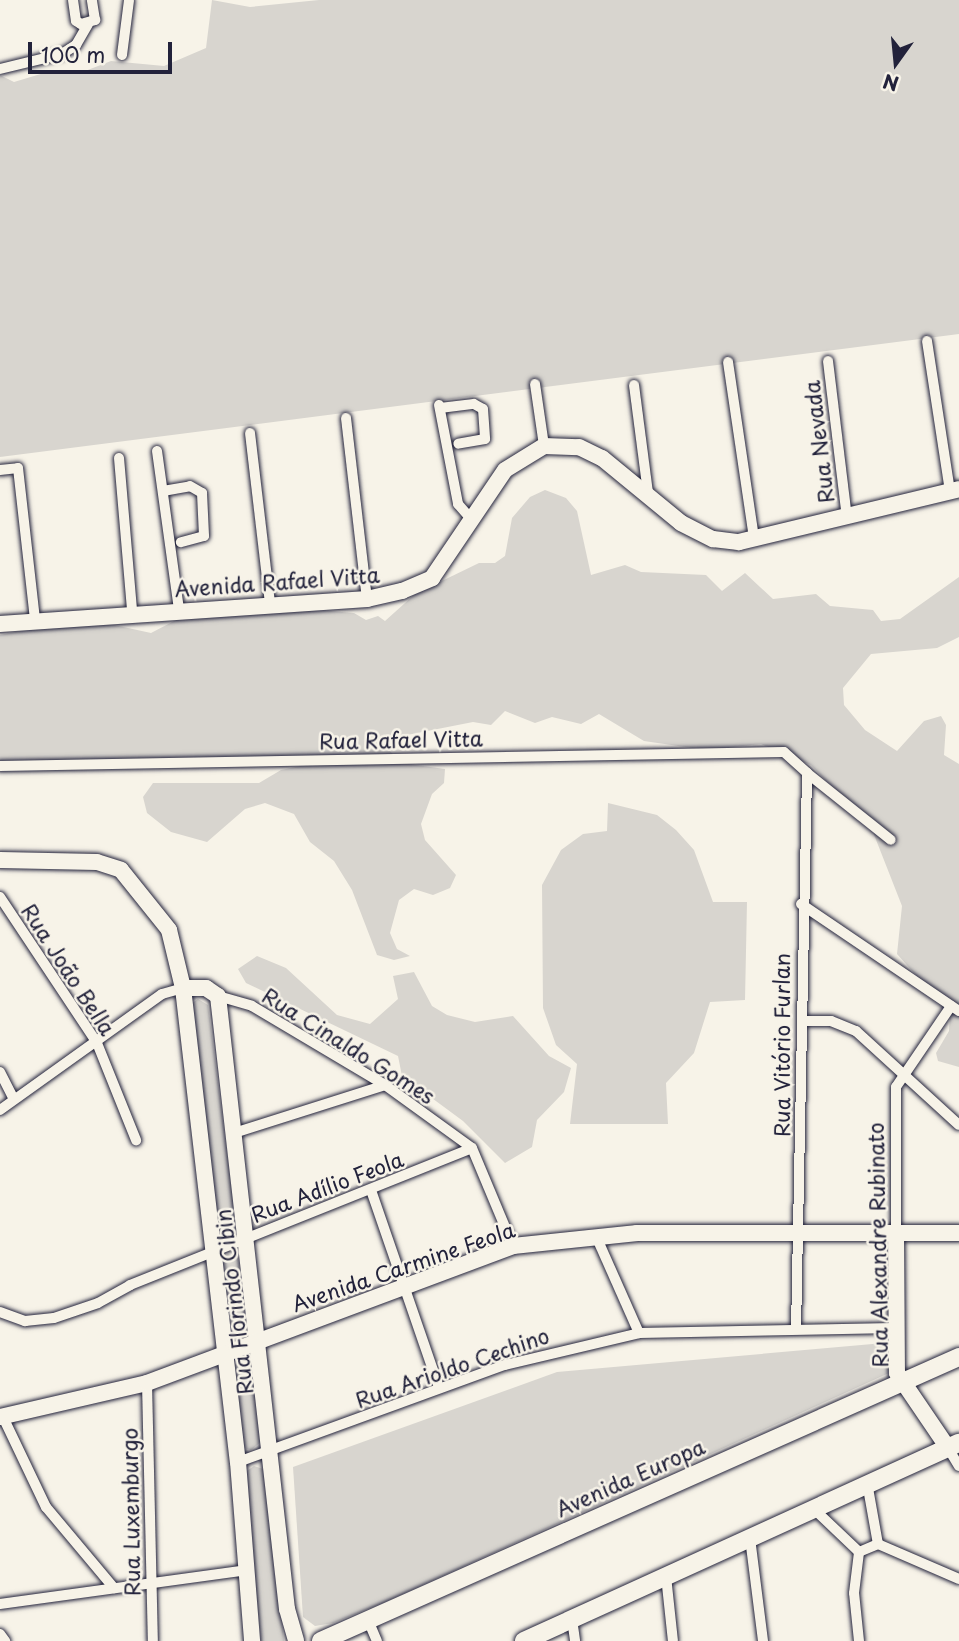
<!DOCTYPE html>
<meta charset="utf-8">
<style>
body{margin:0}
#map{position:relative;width:959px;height:1641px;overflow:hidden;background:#f7f3e8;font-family:"Playpen Sans",sans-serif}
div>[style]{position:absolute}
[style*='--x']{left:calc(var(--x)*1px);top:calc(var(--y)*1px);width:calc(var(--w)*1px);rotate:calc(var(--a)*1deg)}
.green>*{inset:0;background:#d8d5cf}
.roads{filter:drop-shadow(0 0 2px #22223b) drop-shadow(0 0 2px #22223b)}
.minor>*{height:10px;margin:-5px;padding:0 5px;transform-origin:5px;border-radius:5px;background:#f7f3e8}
.secondary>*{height:16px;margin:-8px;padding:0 8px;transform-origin:8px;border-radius:8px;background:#f7f3e8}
.primary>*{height:18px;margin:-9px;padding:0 9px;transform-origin:9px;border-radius:9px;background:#f7f3e8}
span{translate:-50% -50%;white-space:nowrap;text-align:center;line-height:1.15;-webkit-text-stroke:5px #f7f3e8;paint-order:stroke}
.street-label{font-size:21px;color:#22223b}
.north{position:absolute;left:861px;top:28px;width:70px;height:70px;-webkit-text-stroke:5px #f7f3e8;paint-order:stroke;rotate:195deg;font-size:19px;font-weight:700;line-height:28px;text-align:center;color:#22223b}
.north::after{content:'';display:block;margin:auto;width:24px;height:32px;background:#22223b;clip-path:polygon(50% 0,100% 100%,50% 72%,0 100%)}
.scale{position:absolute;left:28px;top:42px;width:144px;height:32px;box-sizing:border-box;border:4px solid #22223b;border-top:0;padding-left:9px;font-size:21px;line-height:24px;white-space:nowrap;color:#22223b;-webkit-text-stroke:5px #f7f3e8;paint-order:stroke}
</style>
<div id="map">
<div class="green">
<div style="clip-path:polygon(212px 0,250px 7px,319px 0,959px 0,959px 334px,0 457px,0 75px,14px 82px,44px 73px,80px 73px,111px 61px,164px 66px,206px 48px)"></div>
<div style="clip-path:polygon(545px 490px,566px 498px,577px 511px,591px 575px,625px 565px,641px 572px,706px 575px,722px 591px,745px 573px,773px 599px,816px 594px,830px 606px,873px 610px,881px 621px,900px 619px,959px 577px,959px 637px,937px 648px,871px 654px,843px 688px,844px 705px,865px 730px,897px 751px,924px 721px,941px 716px,946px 725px,944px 755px,959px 764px,959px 1067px,938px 1061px,936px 1053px,949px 1031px,950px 1013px,897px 954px,902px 906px,871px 827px,811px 765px,761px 744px,706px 750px,644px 741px,599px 714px,581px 724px,552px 717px,535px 723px,505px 711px,491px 725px,473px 722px,402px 736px,389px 750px,401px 763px,445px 769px,444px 783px,432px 794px,421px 824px,425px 840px,456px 875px,450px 888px,433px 895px,414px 889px,399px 900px,390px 933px,397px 949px,410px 956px,394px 960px,377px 955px,352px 890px,334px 861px,310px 842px,294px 814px,265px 803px,245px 809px,207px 842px,171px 832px,147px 813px,143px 797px,153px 783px,259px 783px,281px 770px,350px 756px,0 761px,0 635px,62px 623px,105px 623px,151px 633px,176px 620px,294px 608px,354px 613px,366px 620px,378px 616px,385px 621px,415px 594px,479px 563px,495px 563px,505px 556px,512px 518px,530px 497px)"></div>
<div style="clip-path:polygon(608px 803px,657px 815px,676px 830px,694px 850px,713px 902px,747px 902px,745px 1000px,710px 1002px,694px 1053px,666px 1083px,668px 1124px,570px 1124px,577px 1064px,556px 1045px,543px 1008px,542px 885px,561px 850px,583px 834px,607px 831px)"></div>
<div style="clip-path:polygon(257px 956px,286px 968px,337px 1015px,370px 1024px,398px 999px,393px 976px,414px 972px,432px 1006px,447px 1015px,475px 1022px,513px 1016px,549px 1056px,571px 1068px,564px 1092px,537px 1120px,532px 1147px,505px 1163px,463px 1121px,402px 1076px,398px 1056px,246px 983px,238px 969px)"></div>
<div style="clip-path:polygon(198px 999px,208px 1005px,236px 1224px,228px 1235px,218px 1233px,191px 1004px)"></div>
<div style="clip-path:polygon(228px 1254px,238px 1258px,246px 1325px,234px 1333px,220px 1260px)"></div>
<div style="clip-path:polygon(884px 1343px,889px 1373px,385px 1602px,333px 1623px,315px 1626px,303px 1617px,293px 1467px,557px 1372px)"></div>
<div style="clip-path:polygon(241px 1356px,251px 1359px,261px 1442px,251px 1450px,244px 1448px,233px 1362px)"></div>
<div style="clip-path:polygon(254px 1466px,266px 1470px,284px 1641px,261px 1641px,244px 1473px)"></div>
</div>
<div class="roads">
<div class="minor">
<div style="--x:73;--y:0;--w:21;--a:82"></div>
<div style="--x:76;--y:21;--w:6;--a:31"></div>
<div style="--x:81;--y:24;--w:15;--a:-16"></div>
<div style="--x:95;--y:20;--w:20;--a:-99"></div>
<div style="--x:122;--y:55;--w:55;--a:-82.7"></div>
<div style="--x:0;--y:69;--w:64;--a:-13.6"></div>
<div style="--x:62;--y:54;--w:17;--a:-33"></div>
<div style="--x:76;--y:45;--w:24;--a:-60"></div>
<div style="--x:927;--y:341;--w:152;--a:81.3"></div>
<div style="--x:828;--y:361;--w:157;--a:83.1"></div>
<div style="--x:728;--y:362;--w:178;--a:81.6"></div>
<div style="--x:535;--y:384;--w:63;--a:81.7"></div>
<div style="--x:634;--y:385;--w:109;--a:82.6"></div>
<div style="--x:439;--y:405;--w:101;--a:79.1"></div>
<div style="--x:458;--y:504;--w:20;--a:49"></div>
<div style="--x:440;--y:408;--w:34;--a:-7"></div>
<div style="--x:474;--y:404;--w:10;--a:29"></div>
<div style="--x:483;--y:409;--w:30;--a:86"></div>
<div style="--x:485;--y:439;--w:27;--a:170"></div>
<div style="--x:346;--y:418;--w:182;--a:83.4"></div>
<div style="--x:250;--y:433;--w:171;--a:83.3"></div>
<div style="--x:157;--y:451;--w:160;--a:82.1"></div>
<div style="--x:119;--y:458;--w:154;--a:85.1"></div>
<div style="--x:0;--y:470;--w:18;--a:-6"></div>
<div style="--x:18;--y:468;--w:152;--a:83.6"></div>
<div style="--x:163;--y:491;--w:27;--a:-10"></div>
<div style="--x:190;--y:486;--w:14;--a:30"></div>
<div style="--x:202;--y:493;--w:43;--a:87.3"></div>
<div style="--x:204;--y:536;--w:24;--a:165"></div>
<div style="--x:0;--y:766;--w:784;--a:-1.02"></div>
<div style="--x:784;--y:752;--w:31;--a:42"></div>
<div style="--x:807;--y:773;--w:556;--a:91.13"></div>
<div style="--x:807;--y:773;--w:107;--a:38.6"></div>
<div style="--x:0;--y:897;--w:175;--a:56.4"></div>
<div style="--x:97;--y:1043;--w:105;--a:68.1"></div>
<div style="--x:801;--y:904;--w:191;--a:34.1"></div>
<div style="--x:218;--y:996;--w:35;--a:16"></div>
<div style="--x:252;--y:1006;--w:155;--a:30.7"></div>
<div style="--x:385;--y:1085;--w:107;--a:35.9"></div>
<div style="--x:472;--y:1148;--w:106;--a:67.3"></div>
<div style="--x:803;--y:1021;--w:28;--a:0"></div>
<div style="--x:831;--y:1021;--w:27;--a:22"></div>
<div style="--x:856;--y:1031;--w:139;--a:42.4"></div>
<div style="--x:0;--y:1072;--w:30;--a:63"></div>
<div style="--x:0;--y:1110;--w:199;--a:-35.6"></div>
<div style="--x:162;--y:994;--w:22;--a:-16"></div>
<div style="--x:234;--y:1133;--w:158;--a:-17.6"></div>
<div style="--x:371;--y:1190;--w:209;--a:71"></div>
<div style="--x:896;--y:1233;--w:146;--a:-90"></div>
<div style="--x:896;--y:1087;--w:98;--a:-55.8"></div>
<div style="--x:596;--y:1236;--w:106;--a:66.1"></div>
<div style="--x:0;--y:1312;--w:27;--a:20"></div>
<div style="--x:25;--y:1321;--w:29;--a:-6"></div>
<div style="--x:54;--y:1318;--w:46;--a:-18.8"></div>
<div style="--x:98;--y:1303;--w:37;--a:-29"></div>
<div style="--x:130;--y:1285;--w:368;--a:-21.8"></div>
<div style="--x:147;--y:1383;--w:258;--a:88.7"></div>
<div style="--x:3;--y:1417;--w:100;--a:64.5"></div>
<div style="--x:46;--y:1507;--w:106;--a:50"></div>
<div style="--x:948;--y:1448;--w:21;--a:59"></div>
<div style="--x:238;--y:1462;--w:284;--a:-20"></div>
<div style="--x:505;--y:1365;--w:138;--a:-13.4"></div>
<div style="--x:639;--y:1333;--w:255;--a:-1.1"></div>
<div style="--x:868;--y:1488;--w:57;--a:79.9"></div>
<div style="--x:816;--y:1511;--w:59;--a:43.6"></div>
<div style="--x:750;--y:1538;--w:104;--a:82.8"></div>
<div style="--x:859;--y:1552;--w:21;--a:-23"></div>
<div style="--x:878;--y:1544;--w:88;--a:23.4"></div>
<div style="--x:666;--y:1576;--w:65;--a:83.9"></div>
<div style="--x:0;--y:1604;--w:250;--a:-7.8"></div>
<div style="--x:572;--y:1619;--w:22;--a:82"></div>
<div style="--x:368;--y:1620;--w:23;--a:67"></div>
<div style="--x:0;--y:1634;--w:9;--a:54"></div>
<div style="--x:859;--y:1641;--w:48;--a:-95.9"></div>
<div style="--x:854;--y:1593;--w:41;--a:-83"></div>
</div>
<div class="secondary">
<div style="--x:0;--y:624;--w:368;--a:-3.9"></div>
<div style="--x:367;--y:599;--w:36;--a:-13"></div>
<div style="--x:402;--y:591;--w:33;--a:-23"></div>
<div style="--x:432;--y:578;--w:130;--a:-55.9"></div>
<div style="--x:505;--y:470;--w:46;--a:-31.6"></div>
<div style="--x:544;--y:446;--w:35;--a:2"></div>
<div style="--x:579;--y:447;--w:25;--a:26"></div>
<div style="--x:602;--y:458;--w:102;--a:39.4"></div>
<div style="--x:681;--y:523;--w:36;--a:27"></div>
<div style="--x:713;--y:539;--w:26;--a:7"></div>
<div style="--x:739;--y:542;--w:226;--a:-13.5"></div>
<div style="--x:0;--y:860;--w:97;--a:1.2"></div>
<div style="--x:97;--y:862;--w:25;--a:18"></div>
<div style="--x:121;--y:870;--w:77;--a:51.3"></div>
<div style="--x:169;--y:930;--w:60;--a:76.4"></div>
<div style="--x:183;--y:988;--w:477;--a:83.4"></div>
<div style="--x:238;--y:1462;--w:180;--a:85.5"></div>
<div style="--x:183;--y:988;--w:23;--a:0"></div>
<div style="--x:206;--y:988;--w:14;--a:34"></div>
<div style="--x:218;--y:996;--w:617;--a:83.58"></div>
<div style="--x:287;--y:1609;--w:33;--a:74"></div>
<div style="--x:896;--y:1233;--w:140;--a:89.6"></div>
<div style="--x:897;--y:1373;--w:91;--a:55.8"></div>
<div style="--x:0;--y:1417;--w:151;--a:-13"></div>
<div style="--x:147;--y:1383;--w:391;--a:-20.5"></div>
<div style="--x:513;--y:1246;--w:125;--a:-6"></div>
<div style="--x:637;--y:1233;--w:322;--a:0"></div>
</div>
<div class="primary">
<div style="--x:321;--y:1641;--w:698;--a:-24"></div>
<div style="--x:524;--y:1641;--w:478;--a:-24.5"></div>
</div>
</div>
<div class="street-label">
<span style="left:818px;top:442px;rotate:-97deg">Rua Nevada</span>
<span style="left:277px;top:581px;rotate:-4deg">Avenida Rafael Vitta</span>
<span style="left:401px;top:739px;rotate:-1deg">Rua Rafael Vitta</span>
<span style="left:69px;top:969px;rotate:57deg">Rua João Bella</span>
<span style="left:349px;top:1045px;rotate:32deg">Rua Cinaldo Gomes</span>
<span style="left:781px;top:1045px;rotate:-90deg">Rua Vitório Furlan</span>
<span style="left:327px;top:1186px;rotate:-21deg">Rua Adílio Feola</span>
<span style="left:877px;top:1245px;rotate:-91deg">Rua Alexandre Rubinato</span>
<span style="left:403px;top:1266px;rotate:-19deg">Avenida Carmine Feola</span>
<span style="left:233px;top:1302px;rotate:-97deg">Rua Florindo Cibin</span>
<span style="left:452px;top:1367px;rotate:-19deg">Rua Arioldo Cechino</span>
<span style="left:630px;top:1477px;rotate:-24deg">Avenida Europa</span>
<span style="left:130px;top:1512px;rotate:-91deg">Rua Luxemburgo</span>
</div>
<div class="north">N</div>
<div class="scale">100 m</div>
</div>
